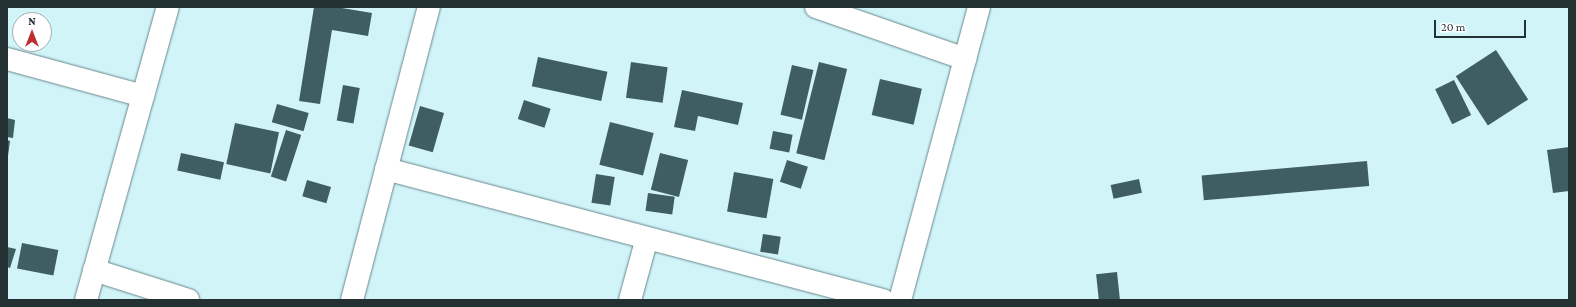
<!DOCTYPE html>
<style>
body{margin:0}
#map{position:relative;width:1576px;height:307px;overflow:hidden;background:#d1f4f9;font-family:"Crimson Pro",serif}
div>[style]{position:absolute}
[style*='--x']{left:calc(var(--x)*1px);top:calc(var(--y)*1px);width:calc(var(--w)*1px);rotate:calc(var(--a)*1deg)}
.building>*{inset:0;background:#3f5e62;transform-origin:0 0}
.roads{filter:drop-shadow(0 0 1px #68888c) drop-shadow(0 0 1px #68888c)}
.minor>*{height:22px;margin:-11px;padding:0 11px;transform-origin:11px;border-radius:11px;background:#fff}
span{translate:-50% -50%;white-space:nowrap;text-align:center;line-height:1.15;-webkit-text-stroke:4px #fff;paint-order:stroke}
.frame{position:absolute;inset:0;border:8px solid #243133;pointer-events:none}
.north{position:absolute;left:12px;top:12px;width:40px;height:40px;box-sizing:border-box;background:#fff;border:1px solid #a7adad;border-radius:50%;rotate:0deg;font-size:11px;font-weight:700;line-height:16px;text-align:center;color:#243133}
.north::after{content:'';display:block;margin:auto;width:14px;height:18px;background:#be2f30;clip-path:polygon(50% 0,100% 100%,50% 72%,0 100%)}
.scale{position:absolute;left:1434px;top:20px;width:92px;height:18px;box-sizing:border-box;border:2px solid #243133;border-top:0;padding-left:5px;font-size:12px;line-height:14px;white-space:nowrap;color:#243133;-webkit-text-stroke:3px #fff;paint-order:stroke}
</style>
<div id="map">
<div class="building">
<div style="clip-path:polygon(314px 7px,336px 7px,372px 13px,368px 36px,332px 30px,320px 104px,299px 101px)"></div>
<div style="left:1496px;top:50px;width:59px;height:48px;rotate:57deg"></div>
<div style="left:538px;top:57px;width:71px;height:30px;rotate:12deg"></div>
<div style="left:631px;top:62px;width:37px;height:36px;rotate:8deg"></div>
<div style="left:819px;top:62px;width:29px;height:94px;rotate:14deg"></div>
<div style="left:792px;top:65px;width:22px;height:51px;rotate:13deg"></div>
<div style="left:880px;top:79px;width:43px;height:37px;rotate:13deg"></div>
<div style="left:1454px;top:80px;width:39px;height:21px;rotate:64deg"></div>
<div style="left:343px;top:85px;width:17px;height:36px;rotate:10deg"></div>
<div style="clip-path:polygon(682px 90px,743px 103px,738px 125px,698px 116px,695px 131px,674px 127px)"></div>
<div style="left:524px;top:100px;width:28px;height:20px;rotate:18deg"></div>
<div style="left:277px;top:104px;width:33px;height:19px;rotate:16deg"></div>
<div style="left:420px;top:106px;width:25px;height:41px;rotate:16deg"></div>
<div style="clip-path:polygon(7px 118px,15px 120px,13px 138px,7px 137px)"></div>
<div style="left:610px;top:122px;width:45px;height:44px;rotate:14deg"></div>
<div style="left:235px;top:123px;width:45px;height:42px;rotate:12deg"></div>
<div style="left:286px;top:130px;width:16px;height:49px;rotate:18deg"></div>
<div style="left:773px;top:131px;width:20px;height:18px;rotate:11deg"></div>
<div style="clip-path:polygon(7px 140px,10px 141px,8px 156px,7px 156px)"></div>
<div style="clip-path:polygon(1569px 147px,1569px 191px,1553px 193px,1547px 150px)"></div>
<div style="left:181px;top:153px;width:44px;height:18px;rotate:12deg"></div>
<div style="left:660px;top:153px;width:29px;height:38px;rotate:14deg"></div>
<div style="left:787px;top:160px;width:22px;height:23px;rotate:18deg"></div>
<div style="left:1367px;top:161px;width:25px;height:166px;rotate:85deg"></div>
<div style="left:734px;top:172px;width:40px;height:40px;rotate:10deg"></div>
<div style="left:596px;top:174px;width:19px;height:29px;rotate:9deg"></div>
<div style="left:1139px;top:179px;width:14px;height:29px;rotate:78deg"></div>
<div style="left:307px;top:180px;width:25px;height:17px;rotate:16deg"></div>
<div style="left:648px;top:193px;width:27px;height:18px;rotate:8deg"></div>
<div style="left:763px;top:234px;width:18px;height:18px;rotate:9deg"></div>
<div style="left:22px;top:243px;width:37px;height:26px;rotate:11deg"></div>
<div style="clip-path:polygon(7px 247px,16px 249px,10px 268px,7px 267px)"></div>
<div style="left:1117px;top:272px;width:28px;height:21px;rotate:84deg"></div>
</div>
<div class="roads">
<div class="minor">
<div style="--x:816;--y:7;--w:158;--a:19.2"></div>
<div style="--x:7;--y:59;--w:141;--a:15.2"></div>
<div style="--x:386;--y:169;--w:514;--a:14.77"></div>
<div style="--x:94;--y:270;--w:99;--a:17.7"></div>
<div style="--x:86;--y:300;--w:304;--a:-74.4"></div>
<div style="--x:352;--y:300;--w:303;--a:-75.3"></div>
<div style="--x:630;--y:300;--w:64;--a:-74.7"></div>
<div style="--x:900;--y:300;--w:303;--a:-74.9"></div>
</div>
</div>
<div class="frame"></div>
<div class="north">N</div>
<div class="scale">20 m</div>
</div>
